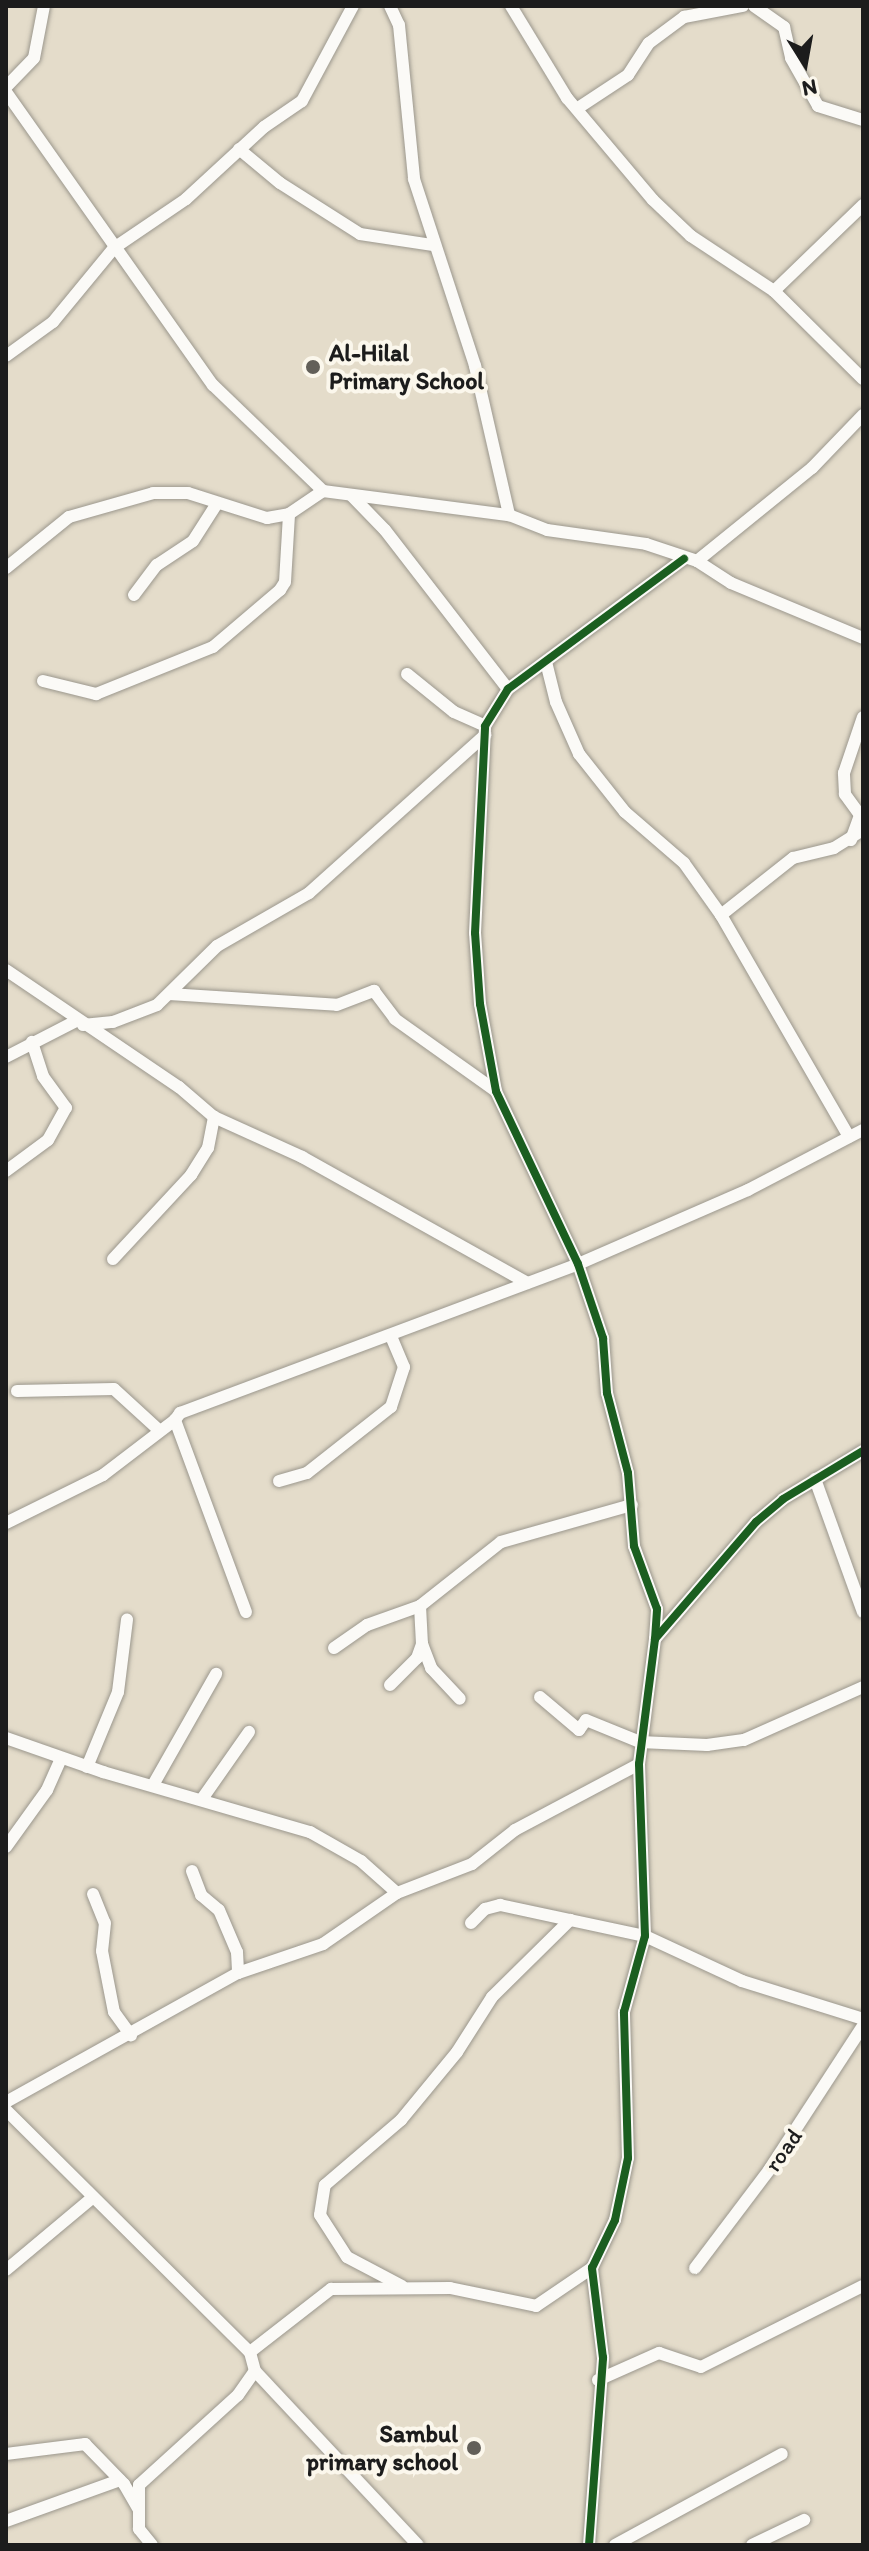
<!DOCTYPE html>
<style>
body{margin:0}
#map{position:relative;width:869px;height:2551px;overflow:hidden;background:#e4dcca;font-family:Itim,sans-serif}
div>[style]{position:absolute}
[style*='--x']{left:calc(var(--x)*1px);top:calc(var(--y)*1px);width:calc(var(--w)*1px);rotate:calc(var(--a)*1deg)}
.roads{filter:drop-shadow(0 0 2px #9b978d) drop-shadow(0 0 2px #9b978d)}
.minor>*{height:12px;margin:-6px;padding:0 6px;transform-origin:6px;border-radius:6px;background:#fbfaf7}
.cycleway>*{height:8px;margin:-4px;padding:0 4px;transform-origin:4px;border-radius:4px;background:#1b5e20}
.dots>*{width:22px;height:22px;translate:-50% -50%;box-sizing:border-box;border:4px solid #fbf7ec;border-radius:50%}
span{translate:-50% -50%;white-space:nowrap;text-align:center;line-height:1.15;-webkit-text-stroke:8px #fbf7ec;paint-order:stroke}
.poi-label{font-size:24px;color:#1c1c1c;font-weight:700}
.left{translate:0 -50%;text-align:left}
.right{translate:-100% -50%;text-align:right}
.street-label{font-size:24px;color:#1c1c1c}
.frame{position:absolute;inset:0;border:8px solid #1c1c1c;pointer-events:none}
.north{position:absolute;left:765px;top:24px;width:80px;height:80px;-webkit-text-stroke:6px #fbf7ec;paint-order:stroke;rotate:169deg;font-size:22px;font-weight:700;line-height:32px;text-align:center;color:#1c1c1c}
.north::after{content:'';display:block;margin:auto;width:28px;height:36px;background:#1c1c1c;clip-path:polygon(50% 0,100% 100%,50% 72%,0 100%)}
</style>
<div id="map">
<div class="roads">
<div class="minor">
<div style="--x:390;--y:6;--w:21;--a:65"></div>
<div style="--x:399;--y:25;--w:155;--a:84.4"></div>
<div style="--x:414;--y:179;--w:197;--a:71.9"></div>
<div style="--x:475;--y:366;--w:153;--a:77.1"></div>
<div style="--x:511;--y:6;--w:108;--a:58.7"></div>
<div style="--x:567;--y:98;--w:133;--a:49.9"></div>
<div style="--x:653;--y:200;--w:52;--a:43.5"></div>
<div style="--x:691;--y:236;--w:100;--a:33.5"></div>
<div style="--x:774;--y:291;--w:125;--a:44.7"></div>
<div style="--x:754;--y:6;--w:37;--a:35"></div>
<div style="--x:784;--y:27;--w:32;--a:77"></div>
<div style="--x:791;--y:58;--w:55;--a:60.6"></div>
<div style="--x:818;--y:106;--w:47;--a:17.3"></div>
<div style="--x:6;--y:87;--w:40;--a:-46"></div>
<div style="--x:34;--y:58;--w:53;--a:-79.1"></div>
<div style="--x:6;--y:92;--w:359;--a:54.8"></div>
<div style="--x:213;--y:385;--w:153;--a:43.9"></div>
<div style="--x:323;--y:491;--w:188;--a:7.4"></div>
<div style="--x:509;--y:515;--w:41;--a:21.5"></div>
<div style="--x:547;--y:530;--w:100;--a:8"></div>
<div style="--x:646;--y:544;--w:54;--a:18.4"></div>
<div style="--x:697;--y:561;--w:40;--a:32.9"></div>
<div style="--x:731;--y:583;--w:143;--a:22.6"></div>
<div style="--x:578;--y:108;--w:60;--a:-33.4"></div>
<div style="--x:628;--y:75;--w:38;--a:-57"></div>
<div style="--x:649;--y:43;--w:44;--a:-36.6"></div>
<div style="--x:684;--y:17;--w:60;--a:-10.6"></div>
<div style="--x:239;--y:149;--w:53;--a:39.7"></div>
<div style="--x:280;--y:183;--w:95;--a:32.5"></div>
<div style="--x:360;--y:234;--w:74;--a:8.6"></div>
<div style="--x:774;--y:291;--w:124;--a:-44"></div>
<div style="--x:6;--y:356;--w:58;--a:-35.9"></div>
<div style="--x:53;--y:322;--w:96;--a:-50.5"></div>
<div style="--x:114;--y:248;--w:87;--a:-34.2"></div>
<div style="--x:186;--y:199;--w:106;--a:-42.7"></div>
<div style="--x:264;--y:127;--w:46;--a:-34.4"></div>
<div style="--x:302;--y:101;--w:108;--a:-61.8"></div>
<div style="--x:352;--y:496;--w:47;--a:45.9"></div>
<div style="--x:385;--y:530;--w:201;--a:52.3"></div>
<div style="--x:697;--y:561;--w:148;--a:-39"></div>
<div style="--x:812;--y:468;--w:74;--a:-46.1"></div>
<div style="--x:6;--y:568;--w:81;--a:-39"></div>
<div style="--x:69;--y:517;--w:87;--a:-15.9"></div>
<div style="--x:153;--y:493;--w:35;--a:0"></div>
<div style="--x:188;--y:493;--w:83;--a:17.6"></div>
<div style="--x:267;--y:518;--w:22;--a:-10"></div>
<div style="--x:134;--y:595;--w:38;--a:-53"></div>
<div style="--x:157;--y:565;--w:43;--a:-33.7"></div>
<div style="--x:193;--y:541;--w:43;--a:-57.4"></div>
<div style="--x:546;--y:662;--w:41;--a:76"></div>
<div style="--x:556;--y:702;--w:57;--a:66.1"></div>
<div style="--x:579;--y:754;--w:74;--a:51.6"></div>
<div style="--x:625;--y:812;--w:78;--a:40.8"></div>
<div style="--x:684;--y:863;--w:64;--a:54.6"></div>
<div style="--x:721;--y:915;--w:256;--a:60"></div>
<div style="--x:407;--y:674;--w:60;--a:39"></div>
<div style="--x:454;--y:712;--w:34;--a:24"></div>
<div style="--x:43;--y:681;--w:55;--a:13.8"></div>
<div style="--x:96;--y:694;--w:126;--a:-21.9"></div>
<div style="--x:213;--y:647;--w:88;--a:-40.4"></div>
<div style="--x:280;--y:590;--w:9;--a:-58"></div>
<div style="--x:285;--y:582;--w:68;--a:-86.6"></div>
<div style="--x:289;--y:514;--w:41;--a:-34.1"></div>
<div style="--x:851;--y:840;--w:27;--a:-70"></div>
<div style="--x:860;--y:815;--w:26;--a:-126"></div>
<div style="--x:845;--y:794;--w:21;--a:-93"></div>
<div style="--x:844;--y:773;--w:59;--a:-71.3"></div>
<div style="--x:721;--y:915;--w:92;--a:-38.4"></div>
<div style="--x:793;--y:858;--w:42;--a:-13.7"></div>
<div style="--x:834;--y:848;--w:34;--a:-32"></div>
<div style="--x:6;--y:970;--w:209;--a:34.1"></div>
<div style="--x:179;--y:1087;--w:46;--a:40.6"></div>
<div style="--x:214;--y:1117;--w:97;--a:24.4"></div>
<div style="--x:302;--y:1157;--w:258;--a:29.2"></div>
<div style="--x:169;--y:994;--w:168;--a:3.7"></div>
<div style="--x:337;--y:1005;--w:40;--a:-21"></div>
<div style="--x:374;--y:991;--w:35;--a:53"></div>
<div style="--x:395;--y:1019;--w:124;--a:35.5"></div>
<div style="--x:83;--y:1025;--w:30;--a:-6"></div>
<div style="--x:113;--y:1022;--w:47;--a:-21.1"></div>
<div style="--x:157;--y:1005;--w:84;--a:-44.5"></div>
<div style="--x:217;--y:946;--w:106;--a:-29.9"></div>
<div style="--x:309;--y:893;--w:237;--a:-41.9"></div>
<div style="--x:6;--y:1057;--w:79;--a:-27.2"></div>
<div style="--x:6;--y:1171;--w:52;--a:-36.4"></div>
<div style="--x:48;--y:1140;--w:37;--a:-61"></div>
<div style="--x:66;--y:1108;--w:39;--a:-126"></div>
<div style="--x:43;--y:1076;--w:36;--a:-108"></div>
<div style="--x:113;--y:1259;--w:115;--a:-47.1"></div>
<div style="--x:191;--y:1175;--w:32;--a:-58"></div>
<div style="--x:208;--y:1148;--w:32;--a:-79"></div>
<div style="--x:17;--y:1391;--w:97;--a:-1.2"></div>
<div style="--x:114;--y:1389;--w:62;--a:42.4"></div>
<div style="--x:815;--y:1479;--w:141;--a:70.2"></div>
<div style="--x:279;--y:1481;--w:29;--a:-16"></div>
<div style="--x:307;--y:1473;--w:107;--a:-38.2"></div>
<div style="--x:391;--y:1407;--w:42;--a:-72"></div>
<div style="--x:404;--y:1367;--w:34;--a:-113"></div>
<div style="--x:6;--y:1523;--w:108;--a:-26.3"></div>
<div style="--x:103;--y:1475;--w:91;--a:-37.4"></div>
<div style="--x:420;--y:1606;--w:38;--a:87"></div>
<div style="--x:422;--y:1644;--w:26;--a:69"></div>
<div style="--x:431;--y:1668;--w:42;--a:46.9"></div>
<div style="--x:246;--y:1612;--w:205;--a:-110.3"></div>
<div style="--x:175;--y:1420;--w:9;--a:-54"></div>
<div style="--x:180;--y:1413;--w:425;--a:-20.5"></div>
<div style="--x:578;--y:1264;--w:185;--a:-23.5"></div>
<div style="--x:748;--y:1190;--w:130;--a:-27.6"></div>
<div style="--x:655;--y:1639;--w:30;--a:-86"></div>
<div style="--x:657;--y:1609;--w:67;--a:-110.1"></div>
<div style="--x:634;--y:1546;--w:73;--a:-94.7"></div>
<div style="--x:628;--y:1473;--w:83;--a:-104.7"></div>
<div style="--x:607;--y:1393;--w:55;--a:-94.2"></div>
<div style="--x:603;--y:1338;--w:78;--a:-108.7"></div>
<div style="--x:578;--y:1264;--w:191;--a:-115.4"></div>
<div style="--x:496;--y:1091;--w:88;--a:-100.4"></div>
<div style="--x:480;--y:1004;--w:71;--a:-94"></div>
<div style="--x:475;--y:933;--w:207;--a:-87.2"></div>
<div style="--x:485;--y:726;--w:44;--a:-58.1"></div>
<div style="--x:508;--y:689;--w:219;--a:-36.5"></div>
<div style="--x:334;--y:1648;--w:40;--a:-34.9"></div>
<div style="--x:367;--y:1625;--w:56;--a:-19.7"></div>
<div style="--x:420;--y:1606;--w:103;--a:-38.3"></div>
<div style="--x:501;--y:1542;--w:136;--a:-15.8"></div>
<div style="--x:390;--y:1685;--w:38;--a:-45"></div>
<div style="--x:417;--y:1658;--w:15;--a:-70"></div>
<div style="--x:540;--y:1697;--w:51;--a:40.2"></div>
<div style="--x:579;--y:1730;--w:12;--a:-55"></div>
<div style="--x:586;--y:1720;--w:58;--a:22.2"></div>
<div style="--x:640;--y:1742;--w:67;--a:2.6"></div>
<div style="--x:707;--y:1745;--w:37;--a:-8"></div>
<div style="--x:744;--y:1740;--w:130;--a:-24"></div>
<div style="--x:6;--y:1738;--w:103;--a:19.3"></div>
<div style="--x:103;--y:1772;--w:216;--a:16.2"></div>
<div style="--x:310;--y:1832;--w:59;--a:29.6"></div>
<div style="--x:361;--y:1861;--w:48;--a:41.6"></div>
<div style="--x:87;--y:1767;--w:81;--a:-67.5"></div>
<div style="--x:118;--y:1692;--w:73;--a:-82.9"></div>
<div style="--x:153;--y:1785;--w:128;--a:-60.4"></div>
<div style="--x:202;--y:1799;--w:82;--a:-55"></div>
<div style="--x:6;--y:1847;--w:70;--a:-54.3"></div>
<div style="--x:47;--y:1790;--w:35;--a:-66"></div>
<div style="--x:192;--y:1871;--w:26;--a:69"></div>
<div style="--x:201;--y:1895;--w:23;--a:40"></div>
<div style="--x:219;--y:1910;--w:46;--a:66.8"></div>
<div style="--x:237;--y:1952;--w:21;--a:87"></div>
<div style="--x:93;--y:1894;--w:31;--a:68"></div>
<div style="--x:105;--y:1923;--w:28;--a:96"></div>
<div style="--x:102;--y:1951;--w:62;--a:78.9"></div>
<div style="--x:114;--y:2012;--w:29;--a:54"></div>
<div style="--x:471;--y:1923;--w:20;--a:-45"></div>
<div style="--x:485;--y:1909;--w:16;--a:-15"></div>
<div style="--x:500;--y:1905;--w:72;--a:12.1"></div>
<div style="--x:6;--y:2102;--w:265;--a:-29.1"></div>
<div style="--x:238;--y:1973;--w:90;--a:-18.8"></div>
<div style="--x:323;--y:1944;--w:90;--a:-34.6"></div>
<div style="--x:397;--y:1893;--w:80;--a:-21.1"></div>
<div style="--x:472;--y:1864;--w:55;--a:-38.3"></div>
<div style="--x:515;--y:1830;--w:140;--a:-28"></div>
<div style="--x:6;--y:2110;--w:344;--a:44.8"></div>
<div style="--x:695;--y:2268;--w:123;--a:-52.9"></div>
<div style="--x:769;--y:2170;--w:172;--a:-56.9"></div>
<div style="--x:6;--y:2270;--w:112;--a:-39.9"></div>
<div style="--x:402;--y:2286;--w:62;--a:-152.2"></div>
<div style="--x:347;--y:2257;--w:50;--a:-122.7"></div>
<div style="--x:320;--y:2215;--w:30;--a:-81"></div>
<div style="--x:325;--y:2185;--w:100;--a:-40.5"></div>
<div style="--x:401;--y:2120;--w:88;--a:-50.5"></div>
<div style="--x:457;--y:2052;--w:65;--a:-57.5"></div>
<div style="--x:492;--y:1997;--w:110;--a:-44.6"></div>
<div style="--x:570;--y:1920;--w:77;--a:12"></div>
<div style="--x:645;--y:1936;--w:107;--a:24.9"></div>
<div style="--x:742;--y:1981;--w:127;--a:17.4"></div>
<div style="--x:255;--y:2371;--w:238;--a:46.9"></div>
<div style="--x:598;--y:2380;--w:67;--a:-23.9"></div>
<div style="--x:659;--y:2353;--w:44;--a:18.4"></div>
<div style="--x:701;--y:2367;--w:181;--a:-26.6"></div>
<div style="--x:6;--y:2454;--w:80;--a:-7.2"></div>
<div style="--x:85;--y:2444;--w:56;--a:45.7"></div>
<div style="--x:124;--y:2484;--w:28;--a:60"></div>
<div style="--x:6;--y:2521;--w:121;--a:-19.8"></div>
<div style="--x:152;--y:2545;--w:21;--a:-129"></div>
<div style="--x:139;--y:2529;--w:44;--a:-90"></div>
<div style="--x:139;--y:2485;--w:134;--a:-42.3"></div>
<div style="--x:238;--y:2395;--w:29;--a:-55"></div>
<div style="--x:255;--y:2371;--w:20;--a:-105"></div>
<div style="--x:250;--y:2352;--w:103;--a:-37.9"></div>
<div style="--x:331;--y:2289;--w:119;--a:-0.5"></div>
<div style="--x:450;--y:2288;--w:88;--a:11.8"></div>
<div style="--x:536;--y:2306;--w:68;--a:-34.2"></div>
<div style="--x:589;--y:2545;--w:188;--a:-85.7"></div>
<div style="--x:603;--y:2358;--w:91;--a:-97"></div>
<div style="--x:592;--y:2268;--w:53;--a:-64.4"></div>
<div style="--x:615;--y:2220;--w:63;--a:-78.2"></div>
<div style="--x:628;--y:2158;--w:146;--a:-91.6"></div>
<div style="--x:624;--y:2012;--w:79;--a:-74.6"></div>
<div style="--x:645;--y:1936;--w:172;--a:-92"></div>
<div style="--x:639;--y:1764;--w:126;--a:-82.7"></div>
<div style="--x:655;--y:1639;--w:155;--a:-49.2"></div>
<div style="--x:756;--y:1522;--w:35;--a:-40"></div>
<div style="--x:783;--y:1499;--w:93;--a:-31"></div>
<div style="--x:615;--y:2545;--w:190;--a:-28.6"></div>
<div style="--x:752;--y:2545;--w:58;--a:-25.7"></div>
</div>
</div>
<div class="cycleway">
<div style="--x:655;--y:1639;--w:30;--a:-86"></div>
<div style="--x:657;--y:1609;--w:67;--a:-110.1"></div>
<div style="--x:634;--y:1546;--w:73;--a:-94.7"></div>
<div style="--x:628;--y:1473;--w:83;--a:-104.7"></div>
<div style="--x:607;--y:1393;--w:55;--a:-94.2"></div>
<div style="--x:603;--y:1338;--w:78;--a:-108.7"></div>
<div style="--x:578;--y:1264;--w:191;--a:-115.4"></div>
<div style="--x:496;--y:1091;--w:88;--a:-100.4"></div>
<div style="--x:480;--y:1004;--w:71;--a:-94"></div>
<div style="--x:475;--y:933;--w:207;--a:-87.2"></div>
<div style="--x:485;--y:726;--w:44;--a:-58.1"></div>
<div style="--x:508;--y:689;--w:219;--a:-36.5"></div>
<div style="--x:589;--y:2545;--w:188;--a:-85.7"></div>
<div style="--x:603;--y:2358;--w:91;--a:-97"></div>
<div style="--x:592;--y:2268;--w:53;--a:-64.4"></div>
<div style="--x:615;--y:2220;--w:63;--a:-78.2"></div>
<div style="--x:628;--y:2158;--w:146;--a:-91.6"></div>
<div style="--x:624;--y:2012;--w:79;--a:-74.6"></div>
<div style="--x:645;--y:1936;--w:172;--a:-92"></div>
<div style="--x:639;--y:1764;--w:126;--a:-82.7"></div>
<div style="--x:655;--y:1639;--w:155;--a:-49.2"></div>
<div style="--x:756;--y:1522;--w:35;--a:-40"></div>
<div style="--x:783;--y:1499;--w:93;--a:-31"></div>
</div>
<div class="dots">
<div style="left:313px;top:367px;background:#625f59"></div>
<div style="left:474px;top:2448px;background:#625f59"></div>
</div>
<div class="poi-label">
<span class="left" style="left:329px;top:367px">Al-Hilal<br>Primary School</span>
<span class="right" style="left:458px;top:2448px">Sambul<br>primary school</span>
</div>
<div class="street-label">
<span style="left:783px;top:2150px;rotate:-55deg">road</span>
</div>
<div class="frame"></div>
<div class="north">N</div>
</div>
